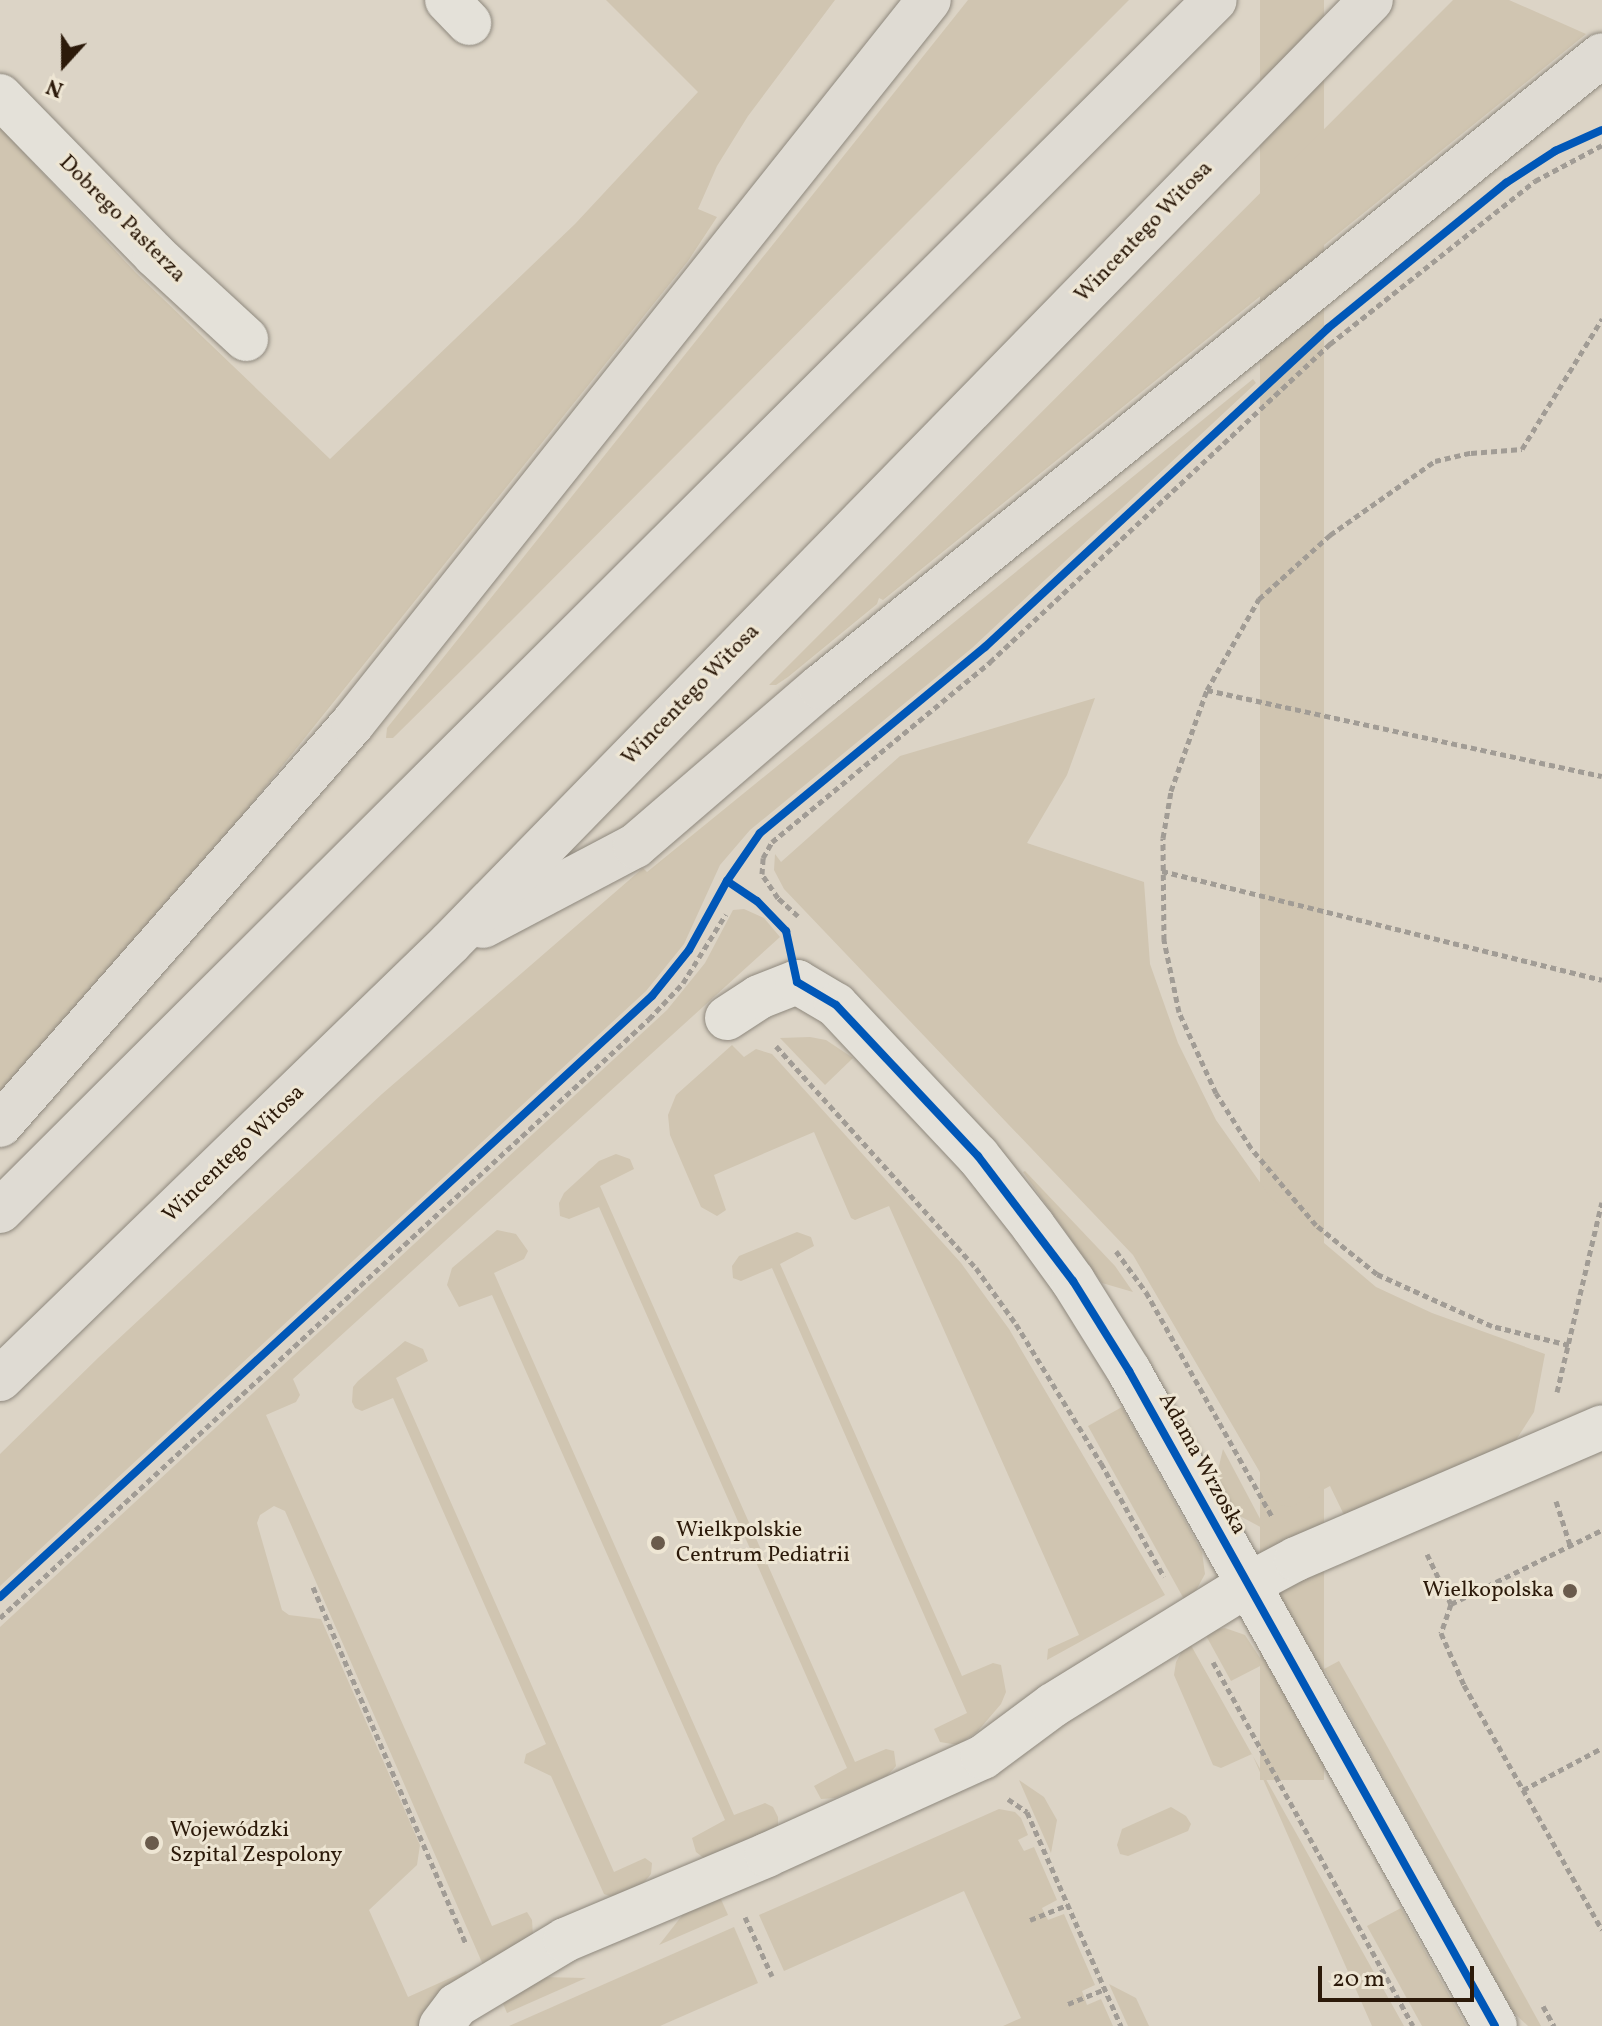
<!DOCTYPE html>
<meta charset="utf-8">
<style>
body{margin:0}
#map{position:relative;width:1602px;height:2026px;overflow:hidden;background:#dcd4c6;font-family:Vollkorn,serif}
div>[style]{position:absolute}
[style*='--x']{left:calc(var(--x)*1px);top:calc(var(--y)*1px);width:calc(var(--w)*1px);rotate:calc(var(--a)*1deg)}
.green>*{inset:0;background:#d0c5b1;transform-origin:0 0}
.path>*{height:5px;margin-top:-2.5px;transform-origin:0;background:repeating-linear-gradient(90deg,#a19c95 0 6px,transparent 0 10px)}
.roads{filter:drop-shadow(0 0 2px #8e887d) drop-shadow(0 0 2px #8e887d)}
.minor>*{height:44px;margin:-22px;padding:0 22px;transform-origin:22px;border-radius:22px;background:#e4e1d9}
.major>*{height:44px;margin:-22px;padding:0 22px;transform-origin:22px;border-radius:22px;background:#dfdbd3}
.cycleway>*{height:8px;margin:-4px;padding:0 4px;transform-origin:4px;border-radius:4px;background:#0057b8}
.dots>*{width:22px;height:22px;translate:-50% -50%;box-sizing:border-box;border:4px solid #eee6d4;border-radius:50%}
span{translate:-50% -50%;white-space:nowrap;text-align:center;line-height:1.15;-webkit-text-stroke:6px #eee6d4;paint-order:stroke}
.street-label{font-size:22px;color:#2c1a0a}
.poi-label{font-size:22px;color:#2c1a0a}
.left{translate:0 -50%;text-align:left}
.right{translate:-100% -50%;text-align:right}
.north{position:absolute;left:24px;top:24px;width:80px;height:80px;-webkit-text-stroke:6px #eee6d4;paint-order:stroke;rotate:201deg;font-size:22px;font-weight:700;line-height:32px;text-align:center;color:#2c1a0a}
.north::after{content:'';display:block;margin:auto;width:28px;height:36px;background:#2c1a0a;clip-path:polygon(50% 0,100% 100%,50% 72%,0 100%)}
.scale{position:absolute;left:1318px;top:1966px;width:156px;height:36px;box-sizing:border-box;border:4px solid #2c1a0a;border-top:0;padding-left:10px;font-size:24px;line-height:28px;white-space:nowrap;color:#2c1a0a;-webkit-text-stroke:6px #eee6d4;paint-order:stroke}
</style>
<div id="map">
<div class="green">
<div style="clip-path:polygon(606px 0,835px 0,748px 116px,717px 166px,698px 209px,717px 217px,688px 261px,234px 826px,0 1098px,0 127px,136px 273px,330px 459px,575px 224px,698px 92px)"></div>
<div style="clip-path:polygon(968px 0,1129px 0,481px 651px,393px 738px,386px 738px,387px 728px)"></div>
<div style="left:1260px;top:0;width:64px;height:1780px"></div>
<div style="clip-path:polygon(1453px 0,1509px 0,1586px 34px,883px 600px,879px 598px,877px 604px,788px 677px,776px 685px,769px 685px)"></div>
<div style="clip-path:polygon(1253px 379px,1256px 383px,972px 648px,750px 830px,720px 865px,684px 944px,646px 991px,0 1586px,0 1454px,99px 1357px,382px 1094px,643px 868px,647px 872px)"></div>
<div style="clip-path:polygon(1095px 698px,1067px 775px,1027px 843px,1144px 882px,1150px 964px,1178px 1043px,1216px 1120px,1271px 1198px,1376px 1287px,1432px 1313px,1545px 1354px,1534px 1412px,1514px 1443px,1347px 1521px,1330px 1486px,1291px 1507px,1279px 1505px,1133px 1255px,784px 889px,774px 870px,775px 854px,781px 862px,900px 756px)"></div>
<div style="clip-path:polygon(744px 909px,764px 918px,780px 937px,293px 1379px,300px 1395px,296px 1402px,266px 1415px,492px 1926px,527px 1912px,532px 1920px,533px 1936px,484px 1967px,285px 1511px,274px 1506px,260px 1515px,257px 1523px,282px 1610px,289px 1615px,321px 1619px,420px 1845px,417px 1865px,369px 1910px,408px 1997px,466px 1971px,468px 1974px,431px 2006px,419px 2026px,0 2026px,0 1627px,667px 1010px,705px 963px,733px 910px)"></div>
<div style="clip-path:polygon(810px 1037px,826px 1040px,853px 1058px,825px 1085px,780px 1038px)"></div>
<div style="clip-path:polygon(732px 1045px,744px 1057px,756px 1049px,772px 1054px,961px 1263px,1009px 1329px,1165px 1595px,1047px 1660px,1048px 1649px,1079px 1635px,889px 1206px,855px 1220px,851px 1218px,814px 1132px,714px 1175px,726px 1210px,717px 1216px,701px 1207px,670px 1135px,668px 1115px,676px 1095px)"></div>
<div style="clip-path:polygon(616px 1154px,630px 1159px,634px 1169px,600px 1186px,855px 1762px,886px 1749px,894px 1751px,896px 1766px,887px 1776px,835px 1798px,821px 1799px,814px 1786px,847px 1768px,599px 1207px,569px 1219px,560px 1216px,559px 1203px,564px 1193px,599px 1161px)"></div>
<div style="clip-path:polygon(1025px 1171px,1115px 1266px,1133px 1292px,1102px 1283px,1023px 1172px)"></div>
<div style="clip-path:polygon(497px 1230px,516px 1234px,528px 1251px,524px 1259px,494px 1273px,734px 1815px,765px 1803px,773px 1807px,778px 1817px,778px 1826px,705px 1859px,696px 1852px,692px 1838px,725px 1820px,492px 1295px,459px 1307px,447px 1285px,452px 1268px)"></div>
<div style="clip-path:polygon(797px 1232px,811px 1237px,814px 1246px,780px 1264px,962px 1676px,993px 1663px,1001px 1665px,1006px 1692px,1001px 1704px,977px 1732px,958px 1745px,940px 1742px,934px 1729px,967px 1713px,772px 1268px,741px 1281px,733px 1278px,732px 1266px,739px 1256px)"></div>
<div style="clip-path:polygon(405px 1341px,423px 1349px,428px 1361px,396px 1378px,614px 1872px,645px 1858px,652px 1863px,651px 1874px,642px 1885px,612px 1897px,604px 1894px,551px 1776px,524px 1763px,526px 1754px,546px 1744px,393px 1398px,362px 1411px,355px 1408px,352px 1402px,353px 1387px,358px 1381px)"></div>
<div style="clip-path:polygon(1122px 1407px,1202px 1552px,1205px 1574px,1194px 1594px,1185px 1601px,1088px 1426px)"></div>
<div style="clip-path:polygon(1223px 1449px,1266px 1530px,1238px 1515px,1216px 1478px)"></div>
<div style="clip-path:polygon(1225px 1628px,1245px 1635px,1264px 1664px,1231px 1681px,1204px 1632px)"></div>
<div style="clip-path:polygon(1188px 1640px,1404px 2026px,1372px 2026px,1252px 1754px,1221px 1768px,1213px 1765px,1174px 1675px,1176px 1662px)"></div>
<div style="clip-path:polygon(1339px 1661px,1382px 1737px,1541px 2026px,1528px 2026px,1512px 2011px,1324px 1669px)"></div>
<div style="clip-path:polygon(1019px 1780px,1044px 1797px,1057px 1820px,1051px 1853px)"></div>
<div style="clip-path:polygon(1171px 1807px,1186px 1816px,1191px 1824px,1188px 1831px,1128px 1856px,1120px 1854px,1117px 1845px,1122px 1829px)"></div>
<div style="clip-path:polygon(999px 1809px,1015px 1812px,1021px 1818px,1028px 1835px,1018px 1840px,1024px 1851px,1034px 1847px,1057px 1900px,1042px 1908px,1048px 1920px,1064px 1914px,1095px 1985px,1082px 1991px,1087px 2005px,1101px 1999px,1113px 2026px,1003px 2026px,1021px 2018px,964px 1891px,784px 1971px,759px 1915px)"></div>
<div style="clip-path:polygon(720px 1897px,728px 1915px,659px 1945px,684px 1913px)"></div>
<div style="clip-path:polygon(1401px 1908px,1466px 2026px,1422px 2026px,1367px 1926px)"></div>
<div style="clip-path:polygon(734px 1927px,758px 1983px,660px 2026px,509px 2026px)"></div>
<div style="clip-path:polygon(540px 1977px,586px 1978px,507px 2013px,501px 1999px)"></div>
<div style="clip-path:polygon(1109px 1984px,1136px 1998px,1149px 2026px,1128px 2026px)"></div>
</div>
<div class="path">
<div style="--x:1207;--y:690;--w:404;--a:12.3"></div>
<div style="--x:1162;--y:871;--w:453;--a:13.9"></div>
<div style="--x:798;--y:916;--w:27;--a:-138"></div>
<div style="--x:778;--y:898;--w:29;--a:-124"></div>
<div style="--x:762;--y:874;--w:16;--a:-86"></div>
<div style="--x:763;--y:858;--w:18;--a:-61"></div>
<div style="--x:772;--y:842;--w:283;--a:-39.5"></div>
<div style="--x:990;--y:662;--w:466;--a:-43.1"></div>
<div style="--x:1330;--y:344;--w:262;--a:-38.5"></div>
<div style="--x:1535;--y:181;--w:76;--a:-28.2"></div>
<div style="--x:776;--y:1046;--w:299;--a:48"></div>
<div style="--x:976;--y:1268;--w:69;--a:54.5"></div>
<div style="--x:1016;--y:1324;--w:163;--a:58.6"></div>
<div style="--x:1101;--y:1463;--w:130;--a:61.1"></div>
<div style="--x:1116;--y:1251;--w:51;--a:53.8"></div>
<div style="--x:1146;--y:1292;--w:259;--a:60.7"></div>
<div style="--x:1569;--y:1345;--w:79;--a:-166.1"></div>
<div style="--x:1492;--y:1326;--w:126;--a:-155.7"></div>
<div style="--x:1377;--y:1274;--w:78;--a:-141.2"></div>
<div style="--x:1316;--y:1225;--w:101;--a:-130.2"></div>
<div style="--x:1251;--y:1148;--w:65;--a:-122.5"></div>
<div style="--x:1216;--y:1093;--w:89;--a:-114.6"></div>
<div style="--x:1179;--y:1012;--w:74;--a:-101.8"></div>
<div style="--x:1164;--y:940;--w:102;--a:-90.6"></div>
<div style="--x:1163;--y:838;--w:48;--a:-80.3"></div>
<div style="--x:1171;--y:791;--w:107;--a:-70.4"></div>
<div style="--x:1207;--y:690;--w:105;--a:-60.3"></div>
<div style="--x:1259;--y:599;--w:96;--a:-42"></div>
<div style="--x:1330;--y:535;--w:128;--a:-35.2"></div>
<div style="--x:1435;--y:461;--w:37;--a:-13"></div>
<div style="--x:1471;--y:453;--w:51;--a:-4.5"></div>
<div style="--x:1522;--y:449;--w:153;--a:-58.4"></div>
<div style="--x:1557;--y:1392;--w:195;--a:-76.7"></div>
<div style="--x:1556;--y:1501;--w:46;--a:72.3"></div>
<div style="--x:1427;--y:1554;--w:55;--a:64.4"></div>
<div style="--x:1451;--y:1604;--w:168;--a:-26.1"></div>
<div style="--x:313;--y:1587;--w:388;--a:66.8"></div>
<div style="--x:1451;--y:1604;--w:31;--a:109"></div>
<div style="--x:1441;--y:1633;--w:57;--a:66.1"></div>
<div style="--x:1464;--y:1685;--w:281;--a:60.6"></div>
<div style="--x:0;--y:1618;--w:883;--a:-42.71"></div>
<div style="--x:649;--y:1019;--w:50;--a:-46.6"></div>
<div style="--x:683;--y:983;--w:81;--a:-58.1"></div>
<div style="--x:1213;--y:1662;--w:415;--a:61.2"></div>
<div style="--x:1523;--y:1790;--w:89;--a:-28"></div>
<div style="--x:1008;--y:1799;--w:23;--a:34"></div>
<div style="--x:1027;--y:1812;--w:234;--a:66.3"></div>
<div style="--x:745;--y:1917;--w:65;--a:65.4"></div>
<div style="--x:1030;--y:1920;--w:40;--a:-22"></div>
<div style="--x:1068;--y:2004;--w:40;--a:-22"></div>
<div style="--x:1543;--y:2006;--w:23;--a:61"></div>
</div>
<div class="roads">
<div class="minor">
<div style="--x:447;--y:0;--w:32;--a:46"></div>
<div style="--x:0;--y:96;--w:222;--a:45.7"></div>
<div style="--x:155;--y:255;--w:124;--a:42.7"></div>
<div style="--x:727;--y:1018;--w:38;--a:-33"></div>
<div style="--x:759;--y:997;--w:41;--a:-21.5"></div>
<div style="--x:797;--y:982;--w:45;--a:30.5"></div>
<div style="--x:836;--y:1005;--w:207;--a:46.8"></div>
<div style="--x:978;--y:1156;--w:89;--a:51.8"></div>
<div style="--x:1033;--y:1226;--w:68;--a:54"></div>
<div style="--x:1073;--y:1281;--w:106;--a:58.1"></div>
<div style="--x:1129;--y:1371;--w:750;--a:60.8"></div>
<div style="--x:441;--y:2026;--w:26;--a:-53"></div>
<div style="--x:457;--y:2005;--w:126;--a:-31"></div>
<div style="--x:565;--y:1940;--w:219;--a:-22.8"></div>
<div style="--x:767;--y:1855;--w:237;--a:-24.4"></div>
<div style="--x:983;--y:1757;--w:87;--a:-36.6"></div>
<div style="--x:1053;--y:1705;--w:230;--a:-31.7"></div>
<div style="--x:1249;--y:1584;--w:53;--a:-28"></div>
<div style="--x:1296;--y:1559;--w:333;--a:-23.3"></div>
</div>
<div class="major">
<div style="--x:483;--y:926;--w:172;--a:-27.8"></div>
<div style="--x:635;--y:846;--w:244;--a:-40.7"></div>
<div style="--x:820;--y:687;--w:1005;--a:-38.94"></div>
<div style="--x:0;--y:1125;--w:535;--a:-48.71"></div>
<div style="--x:353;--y:723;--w:924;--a:-51.46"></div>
<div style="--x:0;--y:1211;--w:1715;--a:-44.91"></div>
<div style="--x:0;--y:1379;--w:627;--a:-44.09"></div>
<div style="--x:450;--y:943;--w:1318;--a:-45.68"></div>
</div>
</div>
<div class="cycleway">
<div style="--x:727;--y:881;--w:36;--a:34"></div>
<div style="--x:757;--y:901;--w:42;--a:46"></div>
<div style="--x:786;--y:931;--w:52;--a:77.8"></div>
<div style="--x:797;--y:982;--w:45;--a:30.5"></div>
<div style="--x:836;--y:1005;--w:207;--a:46.8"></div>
<div style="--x:978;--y:1156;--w:157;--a:52.8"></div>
<div style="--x:1073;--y:1281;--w:106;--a:58.1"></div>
<div style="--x:1129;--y:1371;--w:750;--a:60.8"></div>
<div style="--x:0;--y:1597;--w:887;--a:-42.67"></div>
<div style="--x:652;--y:996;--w:59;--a:-51.2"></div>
<div style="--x:689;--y:950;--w:79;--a:-61.2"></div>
<div style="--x:727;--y:881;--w:58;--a:-55.5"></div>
<div style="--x:760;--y:833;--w:292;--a:-39.6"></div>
<div style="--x:985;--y:647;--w:468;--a:-42.9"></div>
<div style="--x:1328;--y:328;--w:230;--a:-39.2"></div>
<div style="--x:1506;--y:183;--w:59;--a:-33.1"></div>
<div style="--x:1555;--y:151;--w:51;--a:-24.1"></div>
</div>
<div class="dots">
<div style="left:658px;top:1543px;background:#6a5b4c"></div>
<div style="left:1570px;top:1591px;background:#6a5b4c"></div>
<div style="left:152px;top:1843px;background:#6a5b4c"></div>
</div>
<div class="street-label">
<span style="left:122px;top:219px;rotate:45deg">Dobrego Pasterza</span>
<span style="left:1144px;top:232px;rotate:-46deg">Wincentego Witosa</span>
<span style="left:691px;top:695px;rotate:-46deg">Wincentego Witosa</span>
<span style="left:234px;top:1154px;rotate:-44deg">Wincentego Witosa</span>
<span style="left:1202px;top:1464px;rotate:61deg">Adama Wrzoska</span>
</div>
<div class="poi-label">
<span class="left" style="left:676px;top:1543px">Wielkpolskie<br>Centrum Pediatrii</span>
<span class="right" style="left:1554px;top:1591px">Wielkopolska</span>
<span class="left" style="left:170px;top:1843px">Wojewódzki<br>Szpital Zespolony</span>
</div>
<div class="north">N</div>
<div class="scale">20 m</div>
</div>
